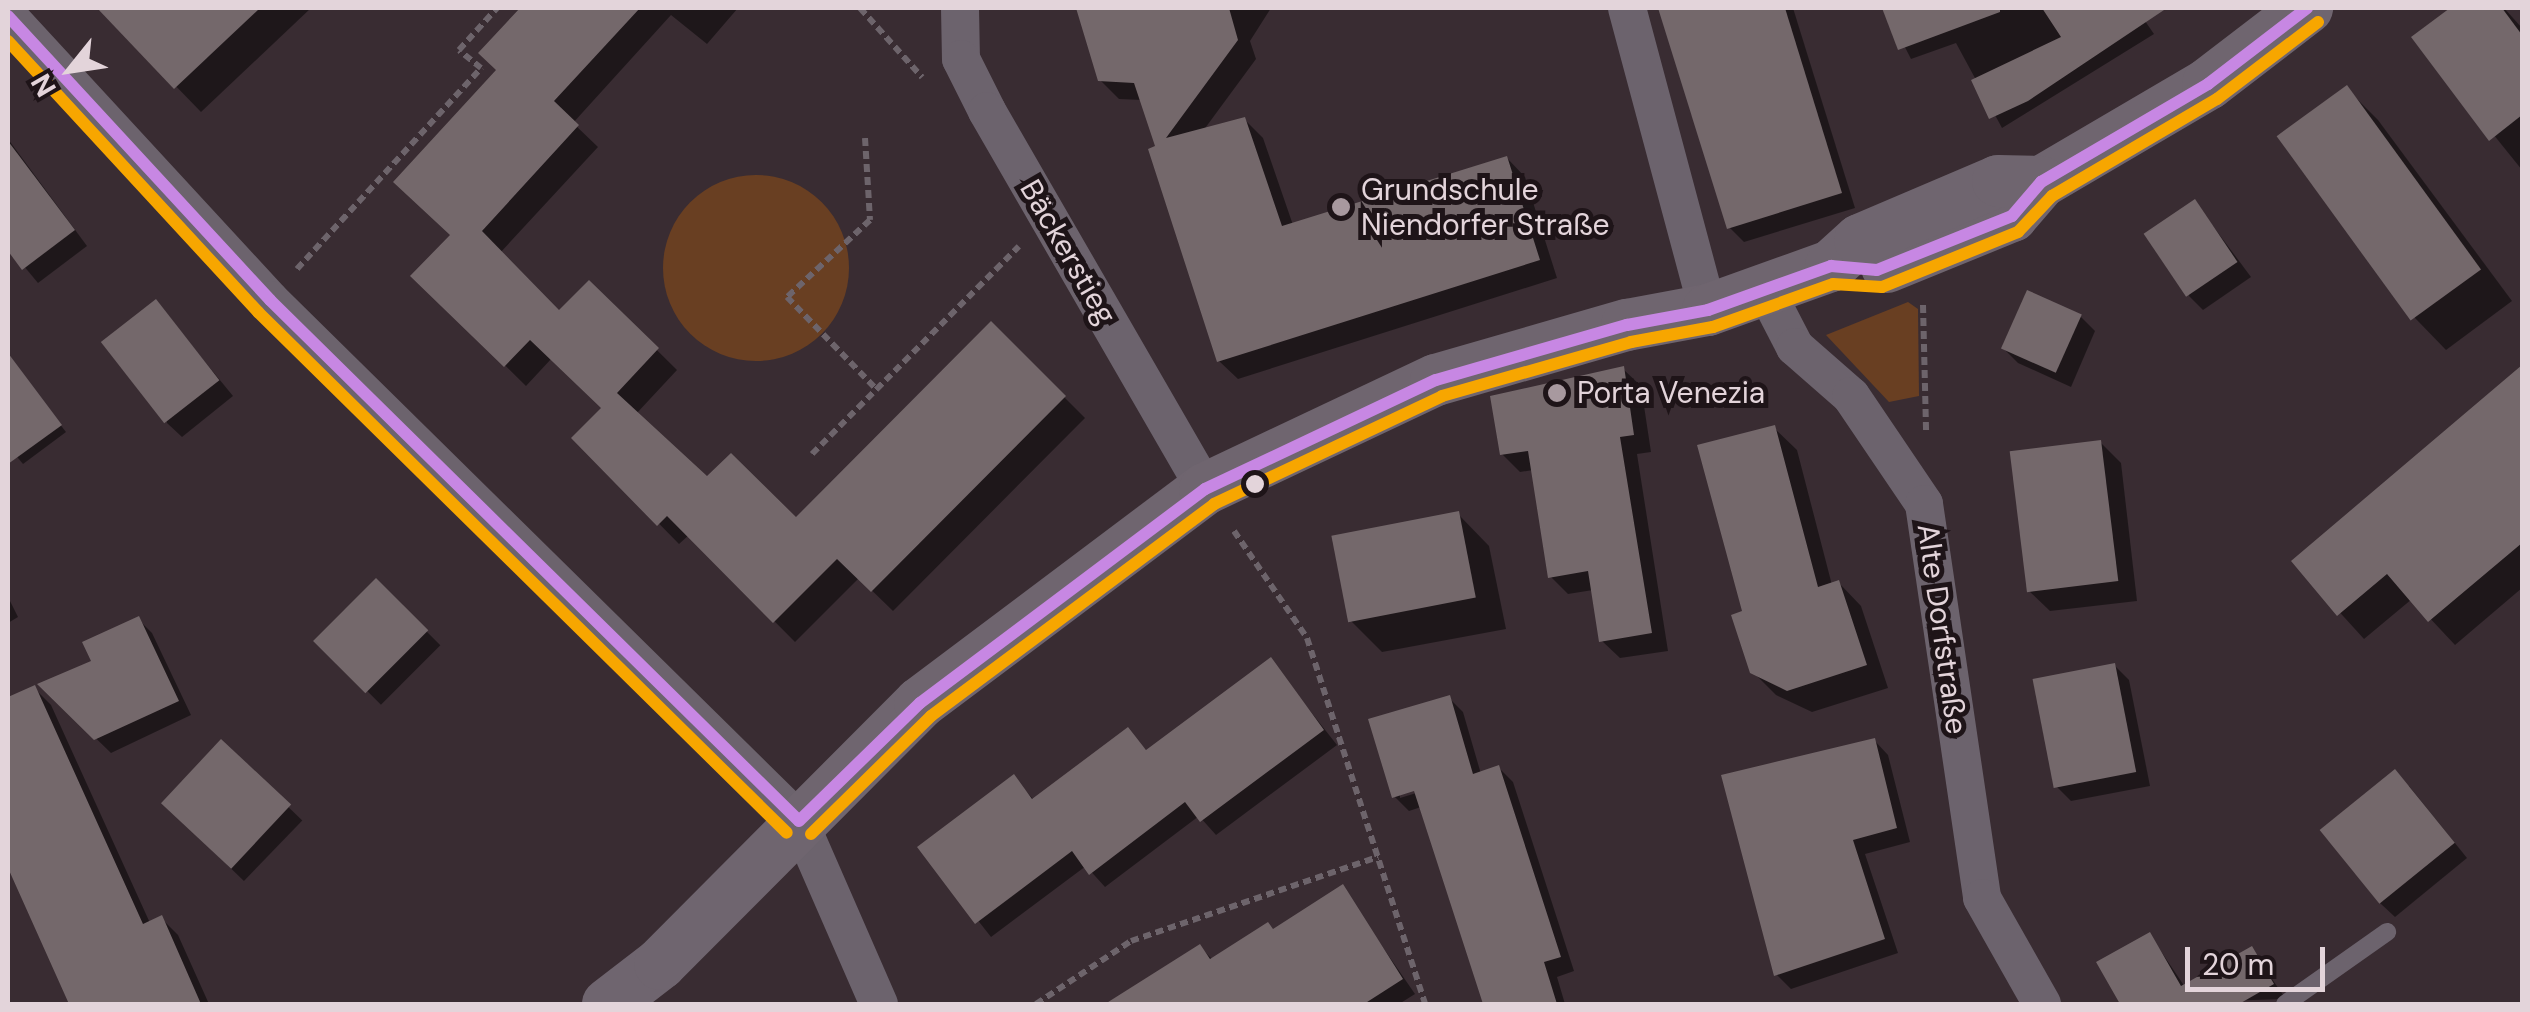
<!DOCTYPE html>
<meta charset="utf-8">
<style>
body{margin:0}
#map{position:relative;width:2530px;height:1012px;overflow:hidden;background:#392c32;font-family:"DM Sans",sans-serif}
div>[style]{position:absolute}
[style*='--x']{left:calc(var(--x)*1px);top:calc(var(--y)*1px);width:calc(var(--w)*1px);rotate:calc(var(--a)*1deg)}
.green>*{inset:0;background:#693f22}
.round{border-radius:50%}
.shadow>*{inset:0;background:#0007;transform-origin:0 0}
.building>*{inset:0;background:#74686b;transform-origin:0 0}
.path>*{height:6px;margin-top:-3px;transform-origin:0;background:repeating-linear-gradient(90deg,#6d646b 0 8px,transparent 0 13px)}
.lane>*{height:18px;margin:-9px;padding:0 9px;transform-origin:9px;border-radius:9px;background:#6c636d}
.street>*{height:38px;margin:-19px;padding:0 19px;transform-origin:19px;border-radius:19px;background:#6c636d}
.secondary>*{height:52px;margin:-26px;padding:0 26px;transform-origin:26px;border-radius:26px;background:#6f656f}
.bus-1>*{height:12px;margin:-6px;padding:0 6px;transform-origin:6px;border-radius:6px;background:#c787e3}
.bus-2>*{height:12px;margin:-6px;padding:0 6px;transform-origin:6px;border-radius:6px;background:#f7a600}
.dots>*{width:28px;height:28px;translate:-50% -50%;box-sizing:border-box;border:5px solid #1e1418;border-radius:50%}
span{translate:-50% -50%;white-space:nowrap;text-align:center;line-height:1.15;-webkit-text-stroke:10px #1e1418;paint-order:stroke}
.poi-label{font-size:30px;color:#e3d4da}
.left{translate:0 -50%;text-align:left}
.street-label{font-size:30px;color:#e3d4da}
.frame{position:absolute;inset:0;border:10px solid #e3d4da;pointer-events:none}
.north{position:absolute;left:20px;top:20px;width:100px;height:100px;-webkit-text-stroke:8px #1e1418;paint-order:stroke;rotate:240deg;font-size:28px;font-weight:700;line-height:40px;text-align:center;color:#e3d4da}
.north::after{content:'';display:block;margin:auto;width:35px;height:45px;background:#e3d4da;clip-path:polygon(50% 0,100% 100%,50% 72%,0 100%)}
.scale{position:absolute;left:2185px;top:947px;width:140px;height:45px;box-sizing:border-box;border:5px solid #e3d4da;border-top:0;padding-left:12px;font-size:30px;line-height:35px;white-space:nowrap;color:#e3d4da;-webkit-text-stroke:8px #1e1418;paint-order:stroke}
</style>
<div id="map">
<div class="green">
<div class="round" style="left:663px;top:175px;width:186px;height:186px"></div>
<div style="clip-path:polygon(1908px 302px,1918px 309px,1919px 396px,1889px 402px,1826px 335px)"></div>
</div>
<div class="shadow">
<div style="clip-path:polygon(100px 8px,311px 8px,201px 112px)"></div>
<div style="clip-path:polygon(523px 8px,738px 8px,707px 44px,671px 15px,573px 123px,598px 147px,500px 253px,559px 313px,589px 283px,677px 370px,636px 414px,707px 480px,796px 520px,991px 324px,1085px 418px,893px 611px,859px 578px,795px 642px,689px 535px,679px 544px,575px 438px,604px 409px,552px 358px,526px 386px,414px 276px,453px 236px,499px 71px,481px 53px)"></div>
<div style="clip-path:polygon(1092px 8px,1271px 8px,1250px 41px,1256px 59px,1203px 131px,1245px 120px,1263px 138px,1293px 225px,1507px 158px,1525px 177px,1557px 278px,1238px 379px,1219px 361px,1142px 100px,1119px 99px,1100px 80px,1081px 15px)"></div>
<div style="clip-path:polygon(1661px 8px,1793px 8px,1855px 208px,1744px 242px,1730px 228px)"></div>
<div style="clip-path:polygon(1885px 8px,2136px 8px,2154px 34px,2002px 128px,1956px 43px,1911px 59px)"></div>
<div style="clip-path:polygon(2454px 8px,2504px 8px,2522px 28px,2522px 170px,2415px 37px)"></div>
<div style="clip-path:polygon(2346px 88px,2378px 120px,2512px 301px,2446px 350px,2415px 318px)"></div>
<div style="clip-path:polygon(8px 139px,87px 246px,38px 283px,8px 247px)"></div>
<div style="clip-path:polygon(2195px 202px,2251px 277px,2203px 310px,2189px 296px)"></div>
<div style="clip-path:polygon(156px 302px,233px 396px,182px 437px,167px 423px)"></div>
<div style="clip-path:polygon(2081px 317px,2095px 331px,2071px 387px,2018px 363px,2004px 349px)"></div>
<div style="clip-path:polygon(12px 363px,66px 432px,23px 464px,8px 446px)"></div>
<div style="clip-path:polygon(2522px 368px,2522px 588px,2455px 645px,2412px 599px,2364px 639px,2294px 562px)"></div>
<div style="clip-path:polygon(1623px 369px,1641px 386px,1651px 452px,1637px 454px,1668px 651px,1620px 658px,1602px 641px,1593px 590px,1568px 594px,1550px 576px,1533px 470px,1520px 472px,1502px 454px)"></div>
<div style="clip-path:polygon(1774px 428px,1797px 450px,1832px 585px,1839px 583px,1861px 606px,1888px 688px,1812px 712px,1776px 695px,1752px 671px,1745px 613px)"></div>
<div style="clip-path:polygon(2100px 442px,2121px 463px,2137px 601px,2050px 611px,2029px 591px)"></div>
<div style="clip-path:polygon(1458px 514px,1489px 546px,1506px 629px,1382px 652px,1351px 621px)"></div>
<div style="left:376px;top:581px;width:91px;height:84px;rotate:45deg"></div>
<div style="clip-path:polygon(8px 597px,18px 617px,8px 623px)"></div>
<div style="clip-path:polygon(138px 619px,152px 633px,191px 715px,111px 753px,41px 685px,94px 662px)"></div>
<div style="clip-path:polygon(1270px 660px,1337px 745px,1216px 835px,1199px 816px,1105px 887px,1086px 866px,991px 937px,921px 848px,1014px 778px,1034px 800px,1127px 730px,1148px 752px)"></div>
<div style="clip-path:polygon(2115px 666px,2129px 680px,2150px 786px,2071px 801px,2057px 787px)"></div>
<div style="clip-path:polygon(34px 688px,51px 705px,150px 923px,161px 918px,178px 935px,209px 1004px,71px 1004px,8px 863px,8px 700px)"></div>
<div style="clip-path:polygon(evenodd,1449px 698px,1463px 712px,1481px 774px,1499px 768px,1513px 782px,1574px 971px,1557px 977px,1565px 1004px,1486px 1004px,1421px 807px,1409px 811px,1394px 796px,1449px 698px,1425px 785px,1426px 790px,1400px 798px,1400px 793px,1425px 785px)"></div>
<div style="clip-path:polygon(1874px 740px,1888px 755px,1910px 842px,1865px 854px,1898px 953px,1791px 989px,1777px 975px)"></div>
<div style="left:221px;top:742px;width:113px;height:84px;rotate:44deg"></div>
<div style="clip-path:polygon(2409px 786px,2467px 858px,2395px 917px,2380px 903px)"></div>
<div style="clip-path:polygon(1342px 888px,1415px 994px,1399px 1004px,1108px 1004px,1200px 947px,1213px 960px,1274px 932px)"></div>
<div style="clip-path:polygon(2150px 935px,2185px 987px,2251px 949px,2286px 999px,2123px 1004px,2099px 963px)"></div>
</div>
<div class="building">
<div style="clip-path:polygon(97px 8px,260px 8px,174px 89px)"></div>
<div style="clip-path:polygon(520px 8px,640px 8px,554px 101px,579px 125px,482px 231px,559px 310px,589px 280px,659px 348px,617px 393px,707px 476px,731px 453px,796px 517px,991px 321px,1066px 396px,871px 592px,837px 559px,773px 623px,667px 516px,657px 526px,571px 438px,601px 408px,530px 340px,504px 367px,410px 276px,450px 235px,393px 182px,496px 70px,478px 53px)"></div>
<div style="clip-path:polygon(1076px 8px,1229px 8px,1238px 40px,1166px 138px,1245px 117px,1282px 226px,1507px 156px,1540px 260px,1217px 362px,1148px 149px,1155px 146px,1134px 83px,1098px 81px)"></div>
<div style="clip-path:polygon(1658px 8px,1785px 8px,1842px 193px,1727px 229px)"></div>
<div style="clip-path:polygon(1882px 8px,2000px 8px,2000px 12px,1898px 50px)"></div>
<div style="clip-path:polygon(2042px 8px,2167px 8px,2028px 101px,1989px 119px,1971px 80px,2061px 37px)"></div>
<div style="clip-path:polygon(2450px 8px,2502px 8px,2522px 35px,2522px 115px,2489px 141px,2411px 37px)"></div>
<div style="left:2347px;top:85px;width:228px;height:87px;rotate:54deg"></div>
<div style="clip-path:polygon(8px 141px,75px 230px,22px 270px,8px 251px)"></div>
<div style="left:2195px;top:199px;width:76px;height:62px;rotate:56deg"></div>
<div style="left:2027px;top:290px;width:60px;height:64px;rotate:24deg"></div>
<div style="left:156px;top:299px;width:103px;height:70px;rotate:52deg"></div>
<div style="clip-path:polygon(8px 353px,62px 425px,8px 464px)"></div>
<div style="clip-path:polygon(2522px 365px,2522px 543px,2428px 622px,2387px 574px,2337px 616px,2291px 561px)"></div>
<div style="clip-path:polygon(1624px 366px,1634px 435px,1620px 437px,1652px 633px,1599px 642px,1588px 571px,1548px 578px,1528px 451px,1500px 455px,1490px 396px)"></div>
<div style="clip-path:polygon(1775px 425px,1818px 587px,1839px 580px,1867px 665px,1787px 691px,1750px 673px,1731px 615px,1742px 611px,1697px 445px)"></div>
<div style="left:2101px;top:440px;width:142px;height:92px;rotate:83deg"></div>
<div style="left:1459px;top:511px;width:88px;height:130px;rotate:79deg"></div>
<div style="left:376px;top:578px;width:74px;height:89px;rotate:45deg"></div>
<div style="clip-path:polygon(139px 616px,179px 701px,94px 740px,37px 684px,91px 661px,82px 642px)"></div>
<div style="clip-path:polygon(1271px 657px,1324px 730px,1200px 822px,1185px 802px,1089px 875px,1072px 851px,975px 924px,917px 847px,1014px 774px,1032px 799px,1128px 727px,1146px 750px)"></div>
<div style="left:2115px;top:663px;width:111px;height:84px;rotate:79deg"></div>
<div style="clip-path:polygon(35px 685px,143px 924px,162px 915px,201px 1004px,69px 1004px,8px 868px,8px 697px)"></div>
<div style="clip-path:polygon(1450px 695px,1473px 774px,1499px 765px,1561px 957px,1544px 962px,1557px 1004px,1483px 1004px,1414px 791px,1392px 798px,1368px 719px)"></div>
<div style="clip-path:polygon(1875px 738px,1897px 828px,1853px 840px,1885px 939px,1774px 976px,1721px 775px)"></div>
<div style="left:221px;top:739px;width:96px;height:88px;rotate:43deg"></div>
<div style="left:2395px;top:769px;width:95px;height:97px;rotate:51deg"></div>
<div style="clip-path:polygon(1343px 884px,1403px 979px,1364px 1004px,1105px 1004px,1200px 944px,1210px 959px,1268px 922px,1273px 929px)"></div>
<div style="clip-path:polygon(2150px 932px,2181px 986px,2252px 946px,2274px 984px,2239px 1004px,2120px 1004px,2096px 962px)"></div>
</div>
<div class="path">
<div style="--x:860;--y:8;--w:93;--a:48.1"></div>
<div style="--x:865;--y:138;--w:82;--a:86.5"></div>
<div style="--x:870;--y:220;--w:113;--a:137.1"></div>
<div style="--x:787;--y:297;--w:128;--a:45.9"></div>
<div style="--x:297;--y:269;--w:273;--a:-47.5"></div>
<div style="--x:481;--y:68;--w:28;--a:-141"></div>
<div style="--x:459;--y:50;--w:57;--a:-47.9"></div>
<div style="--x:1923;--y:305;--w:127;--a:88.6"></div>
<div style="--x:812;--y:454;--w:293;--a:-45.1"></div>
<div style="--x:1234;--y:531;--w:130;--a:55.7"></div>
<div style="--x:1307;--y:638;--w:385;--a:72.1"></div>
<div style="--x:1036;--y:1004;--w:114;--a:-33.6"></div>
<div style="--x:1131;--y:941;--w:261;--a:-18.8"></div>
</div>
<div class="lane">
<div style="--x:2285;--y:1004;--w:125;--a:-35.2"></div>
</div>
<div class="street">
<div style="--x:960;--y:8;--w:51;--a:88.9"></div>
<div style="--x:961;--y:59;--w:58;--a:63.4"></div>
<div style="--x:987;--y:111;--w:436;--a:60"></div>
<div style="--x:1627;--y:8;--w:313;--a:75"></div>
<div style="--x:8;--y:16;--w:386;--a:47.3"></div>
<div style="--x:270;--y:300;--w:742;--a:44.56"></div>
<div style="--x:799;--y:821;--w:200;--a:66.4"></div>
<div style="--x:1766;--y:291;--w:63;--a:62.6"></div>
<div style="--x:1795;--y:347;--w:74;--a:41.2"></div>
<div style="--x:1851;--y:396;--w:130;--a:55.9"></div>
<div style="--x:1924;--y:504;--w:398;--a:81.6"></div>
<div style="--x:1982;--y:898;--w:122;--a:60.5"></div>
</div>
<div class="secondary">
<div style="--x:1887;--y:267;--w:135;--a:-22.2"></div>
<div style="--x:2012;--y:216;--w:45;--a:-49.5"></div>
<div style="--x:2041;--y:182;--w:194;--a:-30.4"></div>
<div style="--x:2208;--y:84;--w:125;--a:-37.5"></div>
<div style="--x:608;--y:1004;--w:66;--a:-37.6"></div>
<div style="--x:660;--y:964;--w:368;--a:-45.1"></div>
<div style="--x:920;--y:703;--w:356;--a:-36.9"></div>
<div style="--x:1205;--y:489;--w:255;--a:-25.3"></div>
<div style="--x:1436;--y:380;--w:199;--a:-16.1"></div>
<div style="--x:1627;--y:325;--w:82;--a:-10.5"></div>
<div style="--x:1708;--y:310;--w:131;--a:-19.7"></div>
<div style="--x:1831;--y:266;--w:39;--a:-42"></div>
<div style="--x:1860;--y:240;--w:150;--a:-23.1"></div>
<div style="--x:1998;--y:181;--w:43;--a:1.3"></div>
</div>
<div class="bus-1">
<div style="--x:8;--y:16;--w:386;--a:47.3"></div>
<div style="--x:270;--y:300;--w:742;--a:44.56"></div>
<div style="--x:799;--y:821;--w:169;--a:-44.3"></div>
<div style="--x:920;--y:703;--w:356;--a:-36.9"></div>
<div style="--x:1205;--y:489;--w:255;--a:-25.3"></div>
<div style="--x:1436;--y:380;--w:199;--a:-16.1"></div>
<div style="--x:1627;--y:325;--w:82;--a:-10.5"></div>
<div style="--x:1708;--y:310;--w:131;--a:-19.7"></div>
<div style="--x:1831;--y:266;--w:46;--a:5"></div>
<div style="--x:1877;--y:270;--w:145;--a:-21.8"></div>
<div style="--x:2012;--y:216;--w:45;--a:-49.5"></div>
<div style="--x:2041;--y:182;--w:194;--a:-30.4"></div>
<div style="--x:2208;--y:84;--w:125;--a:-37.5"></div>
</div>
<div class="bus-2">
<div style="--x:8;--y:41;--w:369;--a:47.3"></div>
<div style="--x:258;--y:312;--w:742;--a:44.56"></div>
<div style="--x:811;--y:834;--w:168;--a:-44.5"></div>
<div style="--x:931;--y:716;--w:354;--a:-36.8"></div>
<div style="--x:1214;--y:504;--w:252;--a:-25.3"></div>
<div style="--x:1442;--y:396;--w:197;--a:-15.9"></div>
<div style="--x:1631;--y:342;--w:83;--a:-10.4"></div>
<div style="--x:1713;--y:327;--w:127;--a:-19.7"></div>
<div style="--x:1833;--y:284;--w:49;--a:3.5"></div>
<div style="--x:1882;--y:287;--w:147;--a:-22"></div>
<div style="--x:2018;--y:232;--w:50;--a:-46.6"></div>
<div style="--x:2052;--y:196;--w:191;--a:-30.5"></div>
<div style="--x:2217;--y:99;--w:127;--a:-37.3"></div>
</div>
<div class="dots">
<div style="left:1341px;top:207px;background:#a8999f"></div>
<div style="left:1557px;top:393px;background:#a8999f"></div>
<div style="left:1255px;top:484px;background:#e3d4da"></div>
</div>
<div class="poi-label">
<span class="left" style="left:1361px;top:207px">Grundschule<br>Niendorfer Straße</span>
<span class="left" style="left:1577px;top:393px">Porta Venezia</span>
</div>
<div class="street-label">
<span style="left:1068px;top:252px;rotate:60deg">Bäckerstieg</span>
<span style="left:1942px;top:629px;rotate:82deg">Alte Dorfstraße</span>
</div>
<div class="frame"></div>
<div class="north">N</div>
<div class="scale">20 m</div>
</div>
